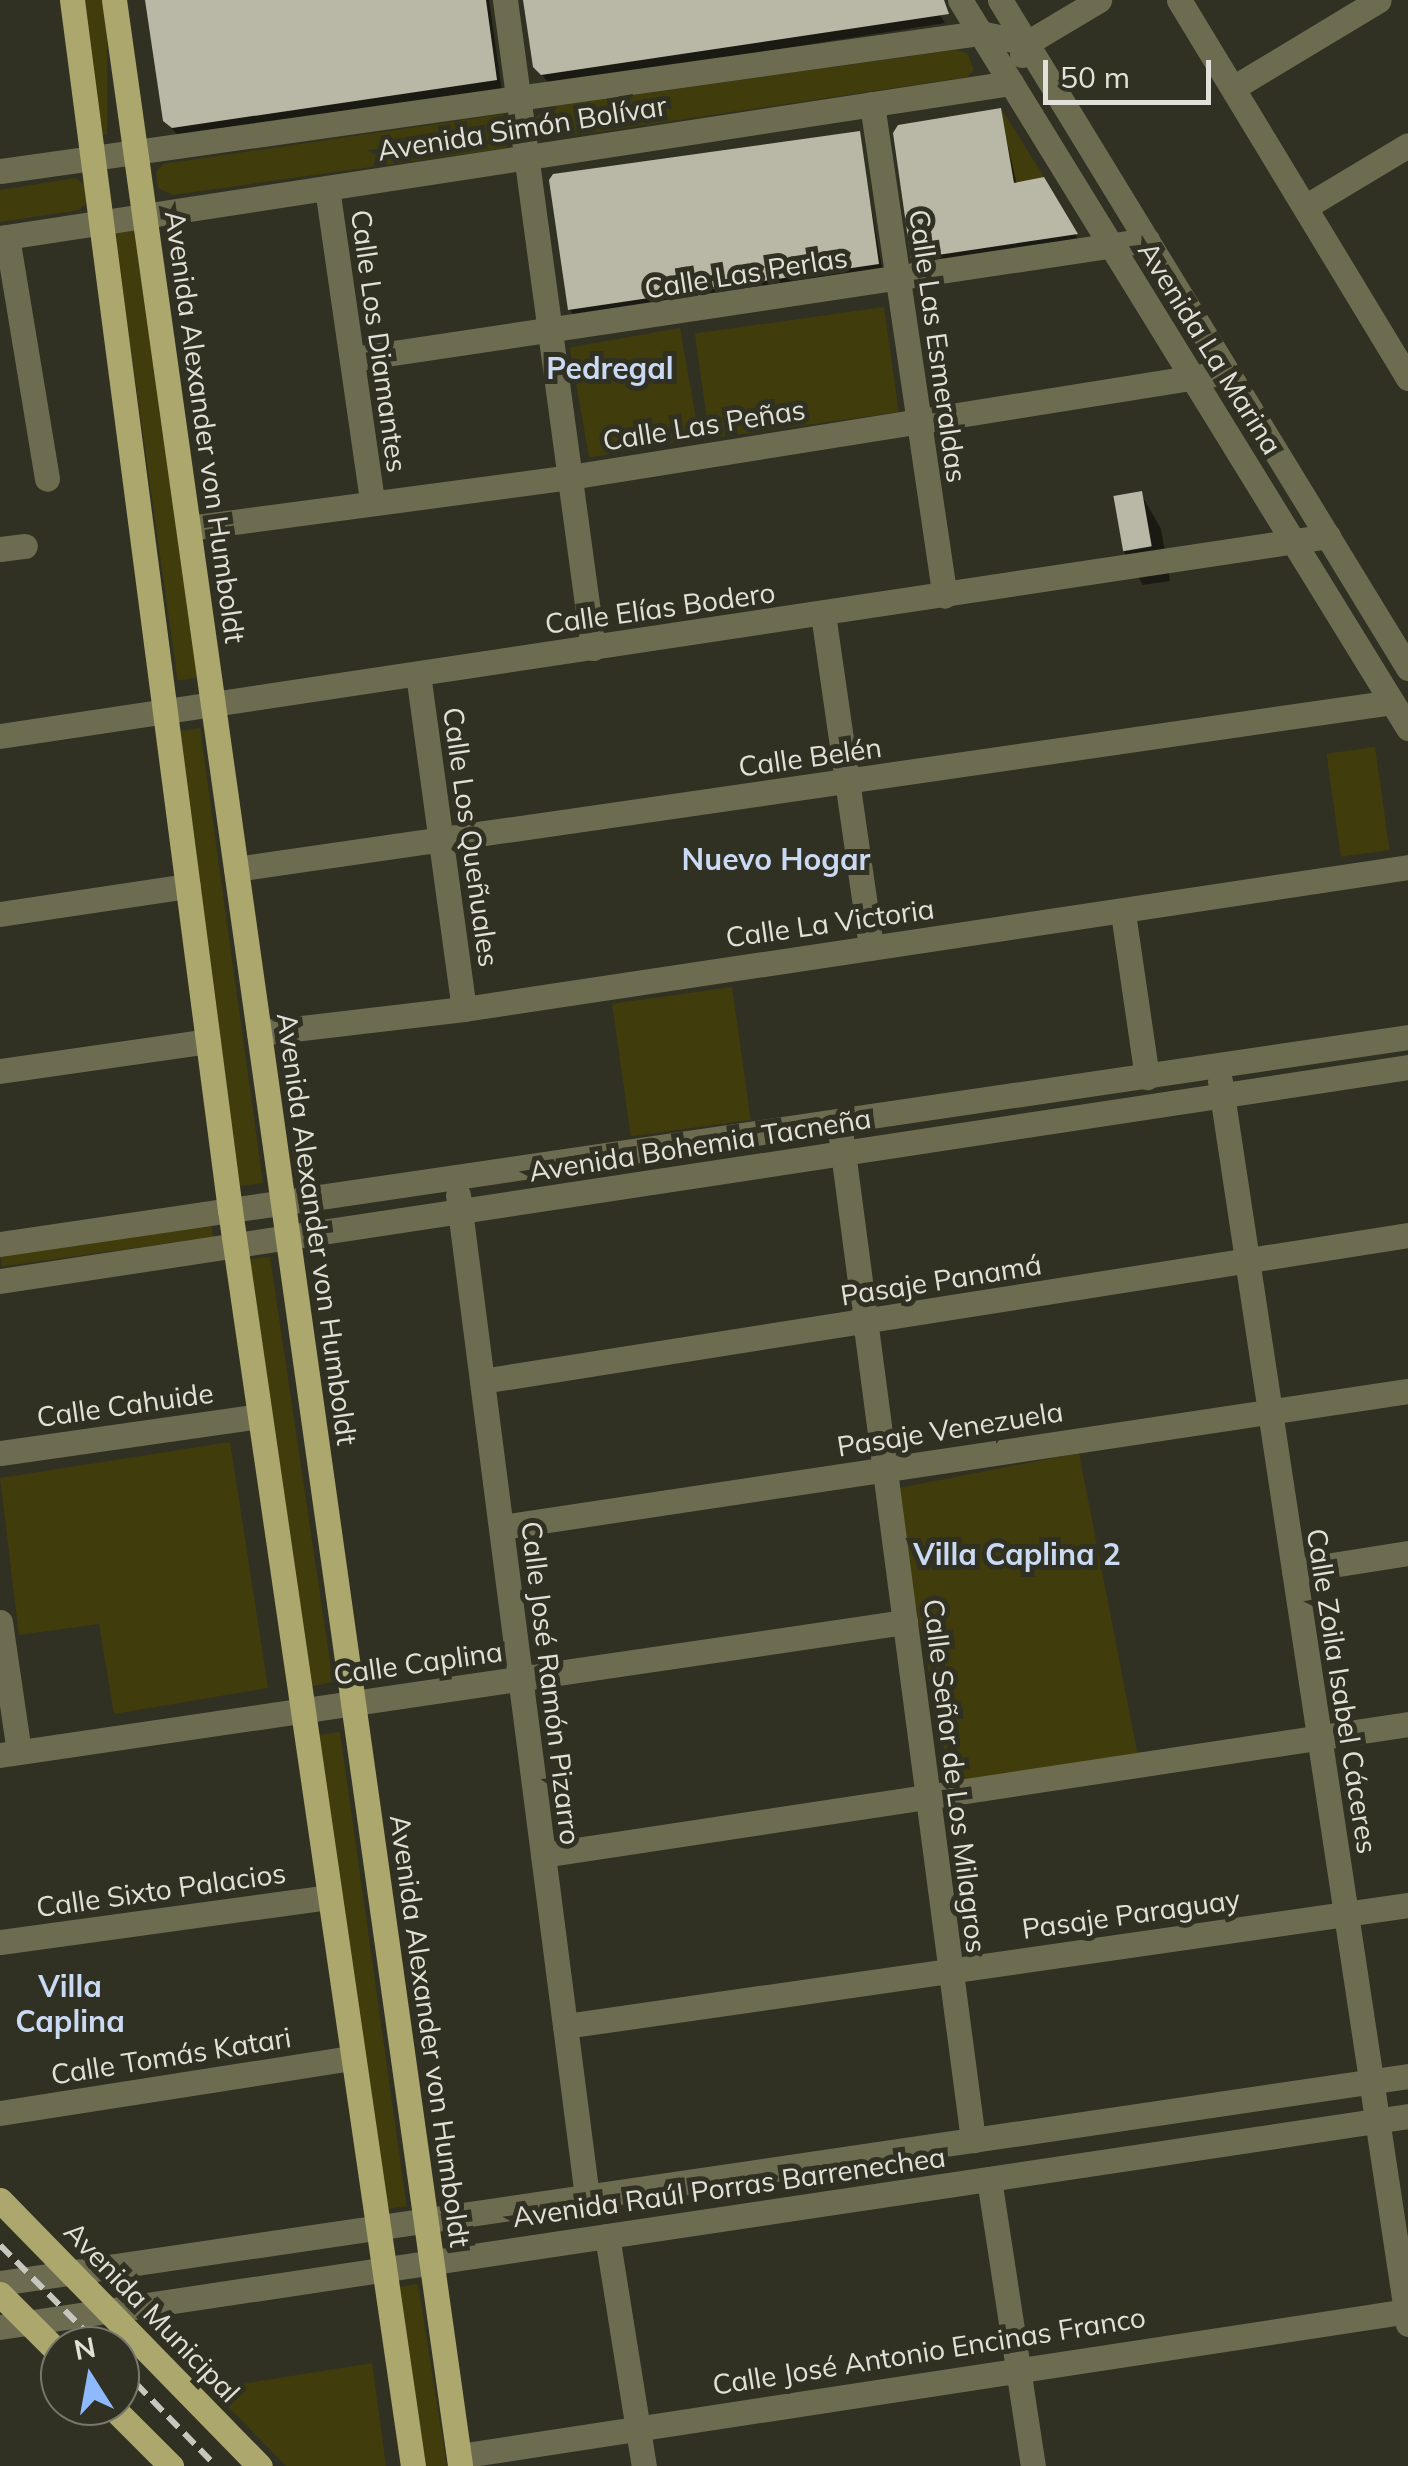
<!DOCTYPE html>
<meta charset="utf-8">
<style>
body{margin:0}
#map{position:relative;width:1408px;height:2466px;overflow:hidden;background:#313123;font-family:Mulish,sans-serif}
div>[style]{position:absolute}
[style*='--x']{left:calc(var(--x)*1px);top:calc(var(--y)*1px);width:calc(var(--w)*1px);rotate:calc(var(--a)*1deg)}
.green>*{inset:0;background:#403c0c;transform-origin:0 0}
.shadow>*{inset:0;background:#0007}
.building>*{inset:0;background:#b9b8a7;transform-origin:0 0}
.minor>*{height:25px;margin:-12.5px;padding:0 12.5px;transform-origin:12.5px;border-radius:12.5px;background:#6e6c50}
.major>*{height:25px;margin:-12.5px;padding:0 12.5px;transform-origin:12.5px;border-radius:12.5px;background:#aca86d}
.rail>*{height:6px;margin-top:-3px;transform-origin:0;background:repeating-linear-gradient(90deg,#c8c7bf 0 15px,transparent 0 23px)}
span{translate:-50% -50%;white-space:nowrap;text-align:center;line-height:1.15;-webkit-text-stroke:10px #313123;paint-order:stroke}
.street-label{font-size:28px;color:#e2e1d9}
.neighbourhood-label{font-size:30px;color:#cadaf4;font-weight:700}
.north{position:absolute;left:40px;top:2326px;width:100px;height:100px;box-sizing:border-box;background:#313123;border:2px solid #78776c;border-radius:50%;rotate:349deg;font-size:28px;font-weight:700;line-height:40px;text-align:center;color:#e2e1d9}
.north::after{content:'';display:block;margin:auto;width:35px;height:45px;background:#8eb9fc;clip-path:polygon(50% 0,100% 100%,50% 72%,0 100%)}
.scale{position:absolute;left:1043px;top:60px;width:168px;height:45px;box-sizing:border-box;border:5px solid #e2e1d9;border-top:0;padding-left:12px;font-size:30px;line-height:35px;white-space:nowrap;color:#e2e1d9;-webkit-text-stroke:8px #313123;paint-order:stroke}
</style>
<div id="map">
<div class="green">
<div style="left:85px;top:0;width:22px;height:134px"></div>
<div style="clip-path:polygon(955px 50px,967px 53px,974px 70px,967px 77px,557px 138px,536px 131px,535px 118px,548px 107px)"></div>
<div style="clip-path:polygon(1001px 108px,1044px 177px,1014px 183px)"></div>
<div style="clip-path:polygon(504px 114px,513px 137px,506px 148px,173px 195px,158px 188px,156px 172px,163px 164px)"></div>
<div style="clip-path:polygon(75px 178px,86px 186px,88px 201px,79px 210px,0 222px,0 190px)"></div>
<div style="left:136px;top:226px;width:456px;height:22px;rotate:82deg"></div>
<div style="left:884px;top:307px;width:106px;height:191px;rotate:82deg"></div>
<div style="left:680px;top:328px;width:112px;height:112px;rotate:80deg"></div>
<div style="clip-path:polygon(200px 728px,263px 1183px,239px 1186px,180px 731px)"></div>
<div style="left:1375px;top:747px;width:104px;height:49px;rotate:82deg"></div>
<div style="left:732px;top:987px;width:134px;height:121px;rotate:82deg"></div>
<div style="left:211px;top:1223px;width:14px;height:213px;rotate:82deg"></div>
<div style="clip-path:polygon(270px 1257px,333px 1682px,309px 1687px,250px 1259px)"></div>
<div style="clip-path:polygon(230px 1442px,268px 1688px,114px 1714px,99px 1624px,19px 1635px,0 1478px)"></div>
<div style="left:1079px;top:1453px;width:314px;height:189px;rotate:79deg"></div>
<div style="left:340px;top:1732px;width:479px;height:26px;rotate:82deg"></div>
<div style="left:418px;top:2284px;width:184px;height:21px;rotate:81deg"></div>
<div style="clip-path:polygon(372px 2363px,386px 2466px,286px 2466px,211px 2389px)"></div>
</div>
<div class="shadow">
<div style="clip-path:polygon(157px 0,489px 0,502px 91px,180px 138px,165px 120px)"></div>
<div style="clip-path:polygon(525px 0,931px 0,945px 23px,550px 85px,536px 67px)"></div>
<div style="clip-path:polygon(1000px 111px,1017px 185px,1043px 180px,1081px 244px,920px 268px,914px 258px)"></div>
<div style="clip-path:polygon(858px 133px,883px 273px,576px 319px,570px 310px)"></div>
<div style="clip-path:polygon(1141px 494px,1161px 529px,1170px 581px,1143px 585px,1123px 550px)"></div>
</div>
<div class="building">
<div style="clip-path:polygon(145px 0,486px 0,497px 80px,172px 128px,163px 121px)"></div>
<div style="clip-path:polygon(523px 0,944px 0,949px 14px,541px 75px,533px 67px)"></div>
<div style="clip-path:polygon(1001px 108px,1014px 183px,1044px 177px,1078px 234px,911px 259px,893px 133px,898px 125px)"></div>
<div style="clip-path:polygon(860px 131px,879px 264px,568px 310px,549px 180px,553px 174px)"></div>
<div style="left:1142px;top:491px;width:56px;height:29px;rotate:80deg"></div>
</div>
<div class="minor">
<div style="--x:505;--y:0;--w:654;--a:82.27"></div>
<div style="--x:960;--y:0;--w:855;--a:58.39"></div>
<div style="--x:1000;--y:0;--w:783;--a:58.58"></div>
<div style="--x:1179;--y:0;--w:442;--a:58.8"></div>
<div style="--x:1022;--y:55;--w:13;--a:-67"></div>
<div style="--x:1027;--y:43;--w:84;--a:-30.8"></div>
<div style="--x:1233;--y:88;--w:170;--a:-31.1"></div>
<div style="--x:872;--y:104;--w:497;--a:81.6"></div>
<div style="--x:0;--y:171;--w:990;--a:-8.02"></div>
<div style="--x:980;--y:33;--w:48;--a:12"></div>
<div style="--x:327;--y:188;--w:317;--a:81.8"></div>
<div style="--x:1305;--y:207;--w:120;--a:-31"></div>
<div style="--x:7;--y:237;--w:245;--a:80.6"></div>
<div style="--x:0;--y:238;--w:1023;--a:-8.72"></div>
<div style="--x:353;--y:359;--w:803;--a:-8.52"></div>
<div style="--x:189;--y:528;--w:384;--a:-7.6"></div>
<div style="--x:570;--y:477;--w:665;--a:-9.08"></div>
<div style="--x:0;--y:549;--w:25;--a:-7"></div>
<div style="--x:823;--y:614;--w:335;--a:81.8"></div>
<div style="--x:418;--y:674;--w:338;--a:82.2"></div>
<div style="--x:0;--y:736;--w:1343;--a:-8.56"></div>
<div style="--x:236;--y:869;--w:1168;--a:-8.22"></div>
<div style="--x:1123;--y:913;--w:166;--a:81.7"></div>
<div style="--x:0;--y:914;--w:190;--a:-8.5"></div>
<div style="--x:259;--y:1033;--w:206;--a:-6.7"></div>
<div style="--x:464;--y:1009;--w:955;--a:-8.55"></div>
<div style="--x:0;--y:1071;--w:210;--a:-8.2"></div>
<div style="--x:1220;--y:1081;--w:1257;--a:81.4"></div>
<div style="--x:841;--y:1137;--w:1012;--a:82.5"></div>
<div style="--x:458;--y:1195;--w:1010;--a:82.66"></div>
<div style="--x:0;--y:1244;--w:1423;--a:-8.36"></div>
<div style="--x:0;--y:1281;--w:1424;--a:-8.64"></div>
<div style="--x:482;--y:1381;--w:937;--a:-8.96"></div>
<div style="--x:0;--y:1453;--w:262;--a:-8.1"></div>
<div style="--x:501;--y:1527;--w:917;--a:-8.53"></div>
<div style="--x:1294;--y:1571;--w:115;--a:-9"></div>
<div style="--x:0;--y:1622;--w:131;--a:81.7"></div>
<div style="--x:0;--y:1755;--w:915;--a:-8.36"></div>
<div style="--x:543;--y:1855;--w:875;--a:-8.61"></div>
<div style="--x:0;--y:1942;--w:333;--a:-7.8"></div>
<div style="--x:565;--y:2026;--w:852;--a:-8.17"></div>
<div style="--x:0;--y:2113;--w:356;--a:-8.9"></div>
<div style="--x:989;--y:2179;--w:290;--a:81.3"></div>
<div style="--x:607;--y:2236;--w:233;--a:80.9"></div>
<div style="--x:0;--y:2283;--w:1423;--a:-8.36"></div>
<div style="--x:0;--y:2327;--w:1424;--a:-8.52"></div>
<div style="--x:459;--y:2456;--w:960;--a:-8.69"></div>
</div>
<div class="major">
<div style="--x:72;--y:0;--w:1220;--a:82.56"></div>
<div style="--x:230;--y:1210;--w:1269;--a:81.71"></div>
<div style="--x:114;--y:0;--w:2490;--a:82.01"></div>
<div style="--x:0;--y:2200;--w:372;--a:45.7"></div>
<div style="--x:0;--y:2294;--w:85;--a:45"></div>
<div style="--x:111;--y:2406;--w:85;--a:45"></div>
</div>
<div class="rail">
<div style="--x:0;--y:2245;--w:142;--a:45.3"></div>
<div style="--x:120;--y:2367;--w:138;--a:45.9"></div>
</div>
<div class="street-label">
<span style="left:522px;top:128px;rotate:-9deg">Avenida Simón Bolívar</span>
<span style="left:746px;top:273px;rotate:-9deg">Calle Las Perlas</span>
<span style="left:379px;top:341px;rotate:82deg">Calle Los Diamantes</span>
<span style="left:938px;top:346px;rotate:82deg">Calle Las Esmeraldas</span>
<span style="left:1210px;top:348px;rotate:58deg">Avenida La Marina</span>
<span style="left:704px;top:425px;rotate:-9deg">Calle Las Peñas</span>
<span style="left:205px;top:427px;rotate:82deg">Avenida Alexander von Humboldt</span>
<span style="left:660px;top:608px;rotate:-8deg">Calle Elías Bodero</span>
<span style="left:810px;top:757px;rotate:-8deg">Calle Belén</span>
<span style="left:471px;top:837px;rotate:82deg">Calle Los Queñuales</span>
<span style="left:830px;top:923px;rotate:-8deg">Calle La Victoria</span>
<span style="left:700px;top:1145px;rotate:-9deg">Avenida Bohemia Tacneña</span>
<span style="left:317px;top:1229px;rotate:82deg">Avenida Alexander von Humboldt</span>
<span style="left:941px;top:1280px;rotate:-9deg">Pasaje Panamá</span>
<span style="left:125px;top:1405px;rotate:-8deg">Calle Cahuide</span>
<span style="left:950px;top:1429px;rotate:-9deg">Pasaje Venezuela</span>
<span style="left:418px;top:1663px;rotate:-8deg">Calle Caplina</span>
<span style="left:551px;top:1683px;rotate:83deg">Calle José Ramón Pizarro</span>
<span style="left:1342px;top:1691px;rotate:81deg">Calle Zoila Isabel Cáceres</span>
<span style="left:955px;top:1776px;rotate:83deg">Calle Señor de Los Milagros</span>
<span style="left:161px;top:1890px;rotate:-8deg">Calle Sixto Palacios</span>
<span style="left:1131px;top:1914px;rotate:-8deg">Pasaje Paraguay</span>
<span style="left:430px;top:2031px;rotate:82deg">Avenida Alexander von Humboldt</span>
<span style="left:171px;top:2056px;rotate:-9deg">Calle Tomás Katari</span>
<span style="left:729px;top:2187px;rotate:-8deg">Avenida Raúl Porras Barrenechea</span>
<span style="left:152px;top:2312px;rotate:46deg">Avenida Municipal</span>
<span style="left:929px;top:2351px;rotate:-9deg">Calle José Antonio Encinas Franco</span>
</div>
<div class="neighbourhood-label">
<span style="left:610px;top:368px">Pedregal</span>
<span style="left:776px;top:859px">Nuevo Hogar</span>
<span style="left:1017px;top:1554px">Villa Caplina 2</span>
<span style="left:70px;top:2003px">Villa<br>Caplina</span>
</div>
<div class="north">N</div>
<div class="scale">50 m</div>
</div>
